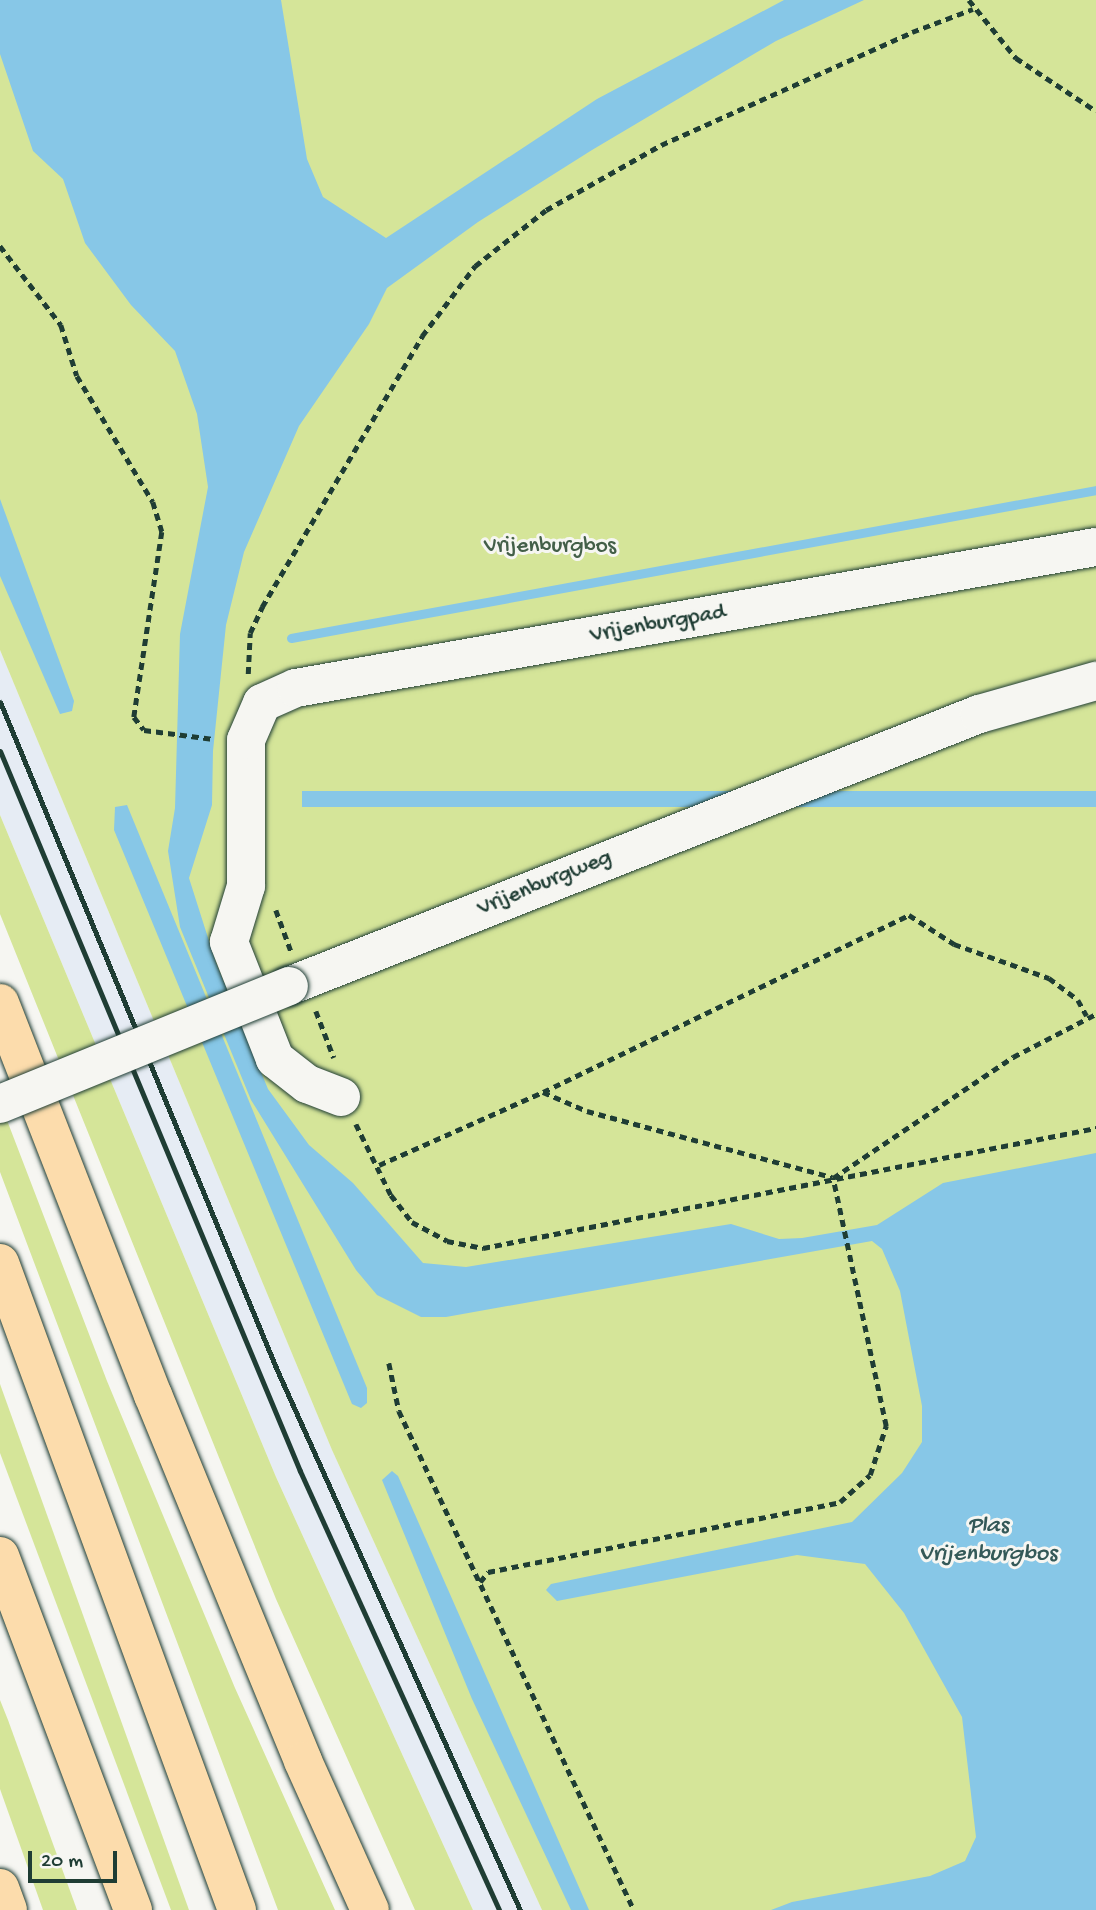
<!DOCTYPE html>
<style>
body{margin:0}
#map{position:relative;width:1096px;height:1910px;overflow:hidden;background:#f6f6f2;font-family:"Gochi Hand",sans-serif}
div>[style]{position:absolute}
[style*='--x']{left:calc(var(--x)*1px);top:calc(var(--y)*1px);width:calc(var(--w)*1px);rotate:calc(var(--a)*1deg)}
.built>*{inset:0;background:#e6ecf4}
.green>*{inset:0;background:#d5e599}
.water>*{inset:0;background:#87c7e7;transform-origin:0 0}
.stream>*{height:9px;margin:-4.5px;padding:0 4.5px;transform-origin:4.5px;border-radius:4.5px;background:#87c7e7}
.path>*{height:4.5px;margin-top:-2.25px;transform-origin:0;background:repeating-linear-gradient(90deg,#1f3d34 0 7px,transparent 0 12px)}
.roads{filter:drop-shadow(0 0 2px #1f3d34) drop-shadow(0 0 2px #1f3d34)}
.minor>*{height:38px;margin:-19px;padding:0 19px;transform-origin:19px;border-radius:19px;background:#f6f6f2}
.highway>*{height:38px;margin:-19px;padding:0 19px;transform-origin:19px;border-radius:19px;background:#fcdcac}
.rail>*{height:5px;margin:-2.5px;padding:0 2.5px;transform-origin:2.5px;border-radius:2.5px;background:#1f3d34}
.bridges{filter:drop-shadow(0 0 2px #1f3d34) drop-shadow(0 0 2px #1f3d34)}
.minor-bridge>*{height:38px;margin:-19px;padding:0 19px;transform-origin:19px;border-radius:19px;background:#f6f6f2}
span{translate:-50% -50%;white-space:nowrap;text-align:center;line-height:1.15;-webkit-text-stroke:6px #f6f6f2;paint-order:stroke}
.park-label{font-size:23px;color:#435f48}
.street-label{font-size:23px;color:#1f3d34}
.water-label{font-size:24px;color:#345958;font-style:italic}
.scale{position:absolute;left:28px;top:1851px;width:89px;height:32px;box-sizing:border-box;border:4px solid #1f3d34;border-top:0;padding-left:9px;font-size:21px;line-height:24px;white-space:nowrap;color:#1f3d34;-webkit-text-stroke:5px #f6f6f2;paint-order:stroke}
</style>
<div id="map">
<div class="built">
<div style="clip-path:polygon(0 650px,332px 1450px,542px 1910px,473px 1910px,276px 1477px,0 815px)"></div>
</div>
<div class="green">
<div style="clip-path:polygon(0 0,1096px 0,1096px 1910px,542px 1910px,332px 1450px,0 650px)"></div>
<div style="clip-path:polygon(0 815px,276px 1477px,473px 1910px,415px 1910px,276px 1599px,0 914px)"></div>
<div style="clip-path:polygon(0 1102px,107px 1381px,235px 1688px,335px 1910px,278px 1910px,0 1172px)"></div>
<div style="clip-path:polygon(0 1384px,189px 1910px,171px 1910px,0 1453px)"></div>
<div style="clip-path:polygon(0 1700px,8px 1720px,77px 1910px,43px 1910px,0 1789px)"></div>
</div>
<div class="water">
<div style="clip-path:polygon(0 0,281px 0,307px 159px,323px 197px,386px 238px,597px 99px,784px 0,864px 0,776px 41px,592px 150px,478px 222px,387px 288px,369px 324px,299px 426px,244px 552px,226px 625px,213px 751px,212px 805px,189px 878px,216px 963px,268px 1089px,309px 1145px,353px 1183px,423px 1263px,466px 1267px,731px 1224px,779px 1239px,802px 1238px,877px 1225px,943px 1183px,1096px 1153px,1096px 1910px,771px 1910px,792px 1902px,930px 1876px,965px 1861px,976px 1837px,962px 1717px,904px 1613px,865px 1564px,797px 1555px,557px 1601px,546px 1590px,551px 1584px,852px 1522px,902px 1473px,922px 1442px,922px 1406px,900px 1291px,882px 1249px,872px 1241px,446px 1317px,421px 1317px,377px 1295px,356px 1270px,251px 1100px,180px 927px,168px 851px,175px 808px,180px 634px,208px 487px,197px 414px,175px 351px,131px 305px,85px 243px,63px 179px,33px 151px,0 54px)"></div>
<div style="clip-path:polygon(0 499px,74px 701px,72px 711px,60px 714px,0 576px)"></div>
<div style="left:1096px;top:791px;width:16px;height:794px;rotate:90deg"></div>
<div style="clip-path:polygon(127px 805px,367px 1388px,367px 1403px,361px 1408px,352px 1404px,114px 830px,115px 807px)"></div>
<div style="clip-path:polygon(392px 1471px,398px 1476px,589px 1910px,571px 1910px,472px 1699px,382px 1480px)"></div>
</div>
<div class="stream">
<div style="--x:291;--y:638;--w:818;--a:-10.42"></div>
</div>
<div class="path">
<div style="--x:969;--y:0;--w:75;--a:51"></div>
<div style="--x:1016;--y:58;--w:96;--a:33.5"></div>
<div style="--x:0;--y:246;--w:100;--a:52.3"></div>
<div style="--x:61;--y:325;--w:53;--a:72.6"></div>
<div style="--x:77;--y:376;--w:147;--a:58.9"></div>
<div style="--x:153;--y:502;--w:31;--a:73"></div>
<div style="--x:162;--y:532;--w:187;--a:98.6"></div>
<div style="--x:134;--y:717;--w:16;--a:52"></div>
<div style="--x:144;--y:730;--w:70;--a:7.4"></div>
<div style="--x:248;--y:674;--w:41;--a:-87.2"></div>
<div style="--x:250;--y:633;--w:29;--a:-65"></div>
<div style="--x:262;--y:607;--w:315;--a:-59.4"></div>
<div style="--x:422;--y:336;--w:88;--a:-52.9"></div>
<div style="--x:475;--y:266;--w:90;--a:-38.3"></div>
<div style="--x:546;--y:210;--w:132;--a:-29.5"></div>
<div style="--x:661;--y:145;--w:275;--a:-24.2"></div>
<div style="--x:912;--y:32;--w:65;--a:-20.7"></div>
<div style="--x:276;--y:910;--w:44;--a:69.9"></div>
<div style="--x:316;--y:1011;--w:50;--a:69"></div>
<div style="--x:543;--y:1092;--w:407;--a:-25.8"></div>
<div style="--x:909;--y:915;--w:54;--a:32.8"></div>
<div style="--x:954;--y:944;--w:101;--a:19.7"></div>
<div style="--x:1049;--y:978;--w:36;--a:37"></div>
<div style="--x:1078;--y:1000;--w:18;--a:61"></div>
<div style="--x:356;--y:1124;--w:79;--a:63.8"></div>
<div style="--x:391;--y:1195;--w:34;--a:52"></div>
<div style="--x:412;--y:1222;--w:40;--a:28"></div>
<div style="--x:447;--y:1241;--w:37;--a:11"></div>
<div style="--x:483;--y:1248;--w:625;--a:-11.08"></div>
<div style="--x:379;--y:1165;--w:180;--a:-24"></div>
<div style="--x:543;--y:1092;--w:48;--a:23.4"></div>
<div style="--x:587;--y:1111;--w:254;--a:15.1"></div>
<div style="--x:389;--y:1363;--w:49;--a:78.2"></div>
<div style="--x:399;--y:1411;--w:552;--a:64.78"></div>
<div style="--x:480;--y:1582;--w:13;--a:-51"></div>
<div style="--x:488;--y:1572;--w:359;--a:-11.2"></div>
<div style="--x:840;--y:1502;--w:40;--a:-42"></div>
<div style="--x:870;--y:1475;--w:52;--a:-71.9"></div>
<div style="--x:886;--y:1426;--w:254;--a:-102.1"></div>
<div style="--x:833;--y:1178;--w:217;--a:-33.9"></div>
<div style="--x:1013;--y:1057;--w:93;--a:-27.4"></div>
</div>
<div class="roads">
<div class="minor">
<div style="--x:289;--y:986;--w:742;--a:-21.51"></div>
<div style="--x:979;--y:714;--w:122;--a:-15.8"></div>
<div style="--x:341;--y:1097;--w:36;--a:-159"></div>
<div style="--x:307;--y:1084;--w:41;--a:-142"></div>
<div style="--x:275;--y:1059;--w:126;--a:-111.5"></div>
<div style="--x:229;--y:942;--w:59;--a:-73.1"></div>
<div style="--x:246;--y:886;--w:146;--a:-90"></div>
<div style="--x:246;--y:740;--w:40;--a:-66.6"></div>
<div style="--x:262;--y:703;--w:37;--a:-24"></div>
<div style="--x:296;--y:688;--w:812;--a:-10"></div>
</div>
<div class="highway">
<div style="--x:0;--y:1003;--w:421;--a:68.7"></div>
<div style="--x:153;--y:1395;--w:396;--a:67.7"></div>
<div style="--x:303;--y:1761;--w:163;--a:65.8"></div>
<div style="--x:0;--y:1263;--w:689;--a:69.88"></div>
<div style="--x:0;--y:1556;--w:378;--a:69.4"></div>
<div style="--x:0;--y:1888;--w:23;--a:70"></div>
</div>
</div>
<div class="rail">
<div style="--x:0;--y:702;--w:723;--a:67.48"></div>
<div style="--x:277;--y:1370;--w:592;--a:65.77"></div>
<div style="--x:0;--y:751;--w:780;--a:67.38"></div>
<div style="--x:300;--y:1471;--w:482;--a:65.6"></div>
</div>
<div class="bridges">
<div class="minor-bridge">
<div style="--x:0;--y:1104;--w:312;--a:-22.2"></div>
</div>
</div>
<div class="park-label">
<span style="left:550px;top:547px">Vrijenburgbos</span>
</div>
<div class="street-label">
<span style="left:658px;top:625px;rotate:-10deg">Vrijenburgpad</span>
<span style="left:545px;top:884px;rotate:-22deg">Vrijenburgweg</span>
</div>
<div class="water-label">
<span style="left:988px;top:1541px">Plas<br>Vrijenburgbos</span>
</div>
<div class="scale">20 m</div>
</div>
